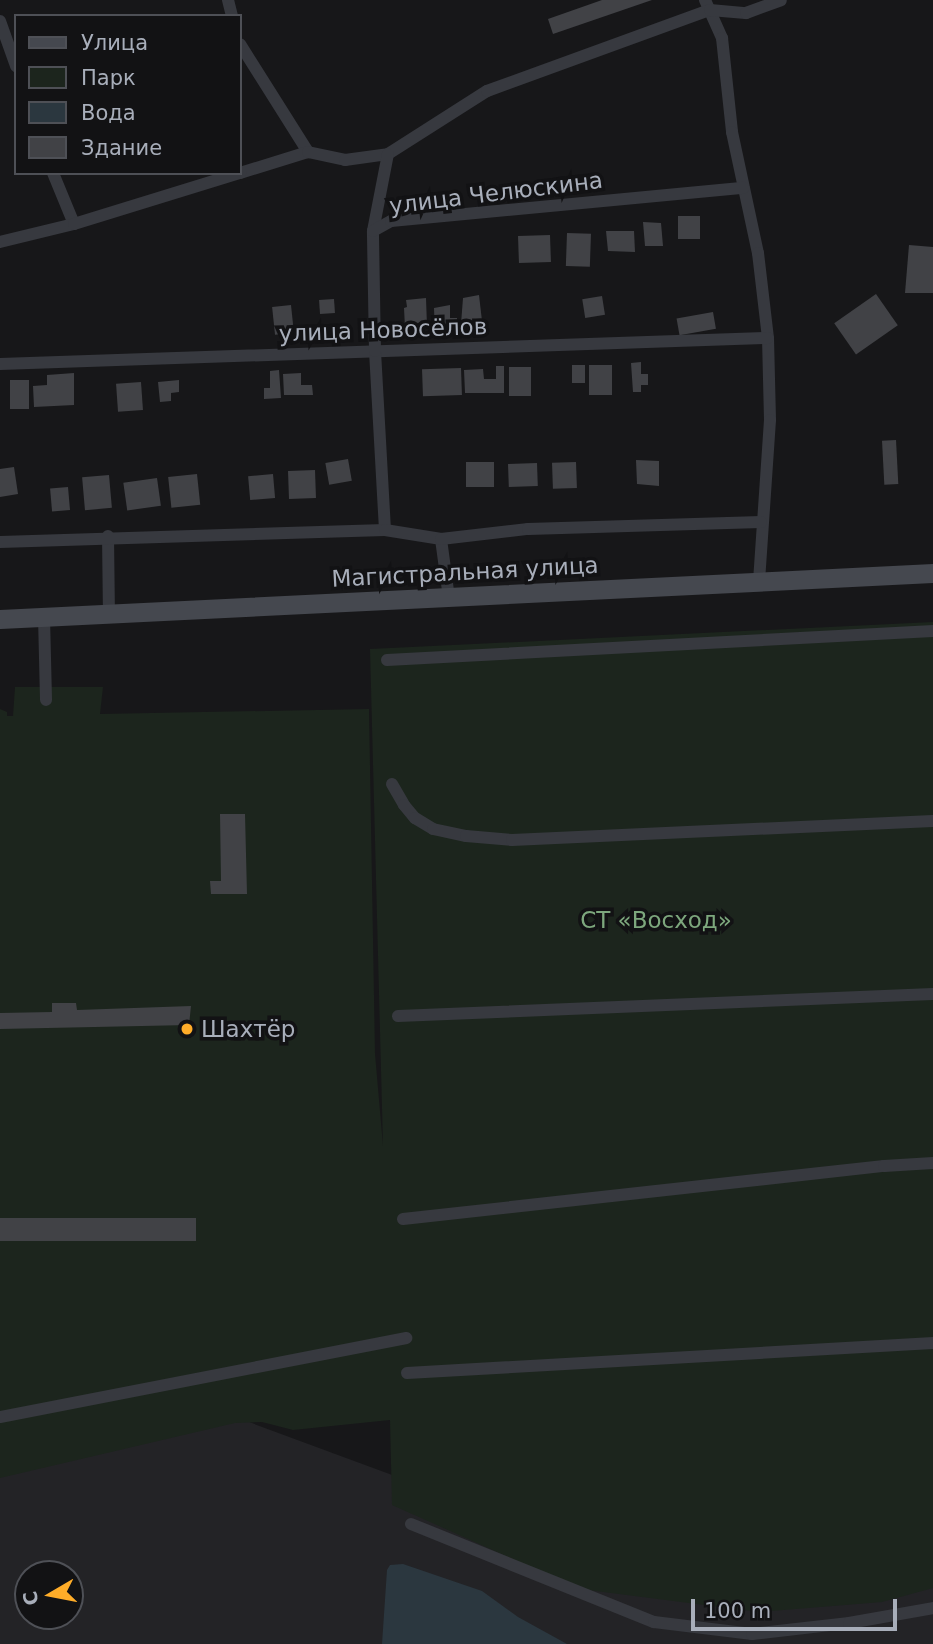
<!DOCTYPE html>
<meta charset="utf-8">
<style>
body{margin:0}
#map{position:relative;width:933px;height:1644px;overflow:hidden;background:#171719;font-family:"DejaVu Sans",sans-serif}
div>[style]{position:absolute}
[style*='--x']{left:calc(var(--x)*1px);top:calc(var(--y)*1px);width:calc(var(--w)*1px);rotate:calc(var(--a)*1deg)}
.built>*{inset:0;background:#232326}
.green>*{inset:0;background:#1c251d}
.water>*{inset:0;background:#2b373f}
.building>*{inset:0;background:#414246;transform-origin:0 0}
.street>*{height:12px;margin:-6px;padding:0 6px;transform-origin:6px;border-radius:6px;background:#37393f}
.secondary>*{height:19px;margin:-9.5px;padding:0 9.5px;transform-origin:9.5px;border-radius:9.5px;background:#45484f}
.dots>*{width:19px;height:19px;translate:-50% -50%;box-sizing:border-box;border:4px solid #121214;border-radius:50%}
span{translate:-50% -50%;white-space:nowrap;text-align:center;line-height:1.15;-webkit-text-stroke:7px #121214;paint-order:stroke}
.street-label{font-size:23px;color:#a8aeba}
.park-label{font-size:23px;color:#7da77d}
.poi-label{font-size:23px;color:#a8aeba}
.left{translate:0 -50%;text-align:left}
.legend{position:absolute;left:14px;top:14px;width:228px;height:161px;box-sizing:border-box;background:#121214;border:2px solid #4e5056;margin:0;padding:9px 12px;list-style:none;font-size:21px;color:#a8aeba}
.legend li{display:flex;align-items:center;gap:14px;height:35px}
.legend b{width:35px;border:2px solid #4e5056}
.north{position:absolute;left:14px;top:1560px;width:70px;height:70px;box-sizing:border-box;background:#121214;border:2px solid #4e5056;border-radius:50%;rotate:260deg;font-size:19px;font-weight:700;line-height:28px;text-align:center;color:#a8aeba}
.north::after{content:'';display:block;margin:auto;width:24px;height:32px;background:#ffad29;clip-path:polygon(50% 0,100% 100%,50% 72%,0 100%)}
.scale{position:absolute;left:691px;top:1599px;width:206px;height:32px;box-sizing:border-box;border:4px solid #a8aeba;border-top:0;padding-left:9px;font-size:21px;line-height:24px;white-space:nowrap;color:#a8aeba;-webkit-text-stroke:5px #121214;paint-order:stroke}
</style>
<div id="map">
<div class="built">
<div style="clip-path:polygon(evenodd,230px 1415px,687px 1584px,933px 1536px,933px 1644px,0 1644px,0 1459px,230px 1415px,28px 1574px,70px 1574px,70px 1616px,28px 1616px,28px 1574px)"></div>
</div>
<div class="green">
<div style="clip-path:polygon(933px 622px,933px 1588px,882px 1602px,759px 1612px,580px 1589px,392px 1505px,390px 1420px,293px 1430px,262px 1422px,235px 1423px,0 1478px,0 709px,7px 712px,7px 716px,13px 716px,15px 687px,103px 687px,100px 714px,369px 709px,375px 1054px,383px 1146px,370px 649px)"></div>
</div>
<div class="water">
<div style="clip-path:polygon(403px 1564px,482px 1591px,518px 1617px,567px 1644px,382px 1644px,387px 1570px,390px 1565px)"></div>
</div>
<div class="building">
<div style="clip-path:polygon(602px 0,652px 0,553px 34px,548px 19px)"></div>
<div style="left:678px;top:216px;width:22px;height:23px"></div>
<div style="clip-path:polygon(643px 222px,661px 223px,663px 246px,645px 246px)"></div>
<div style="clip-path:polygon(606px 231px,634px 231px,635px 252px,608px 251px)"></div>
<div style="left:567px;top:233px;width:24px;height:33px;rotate:2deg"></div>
<div style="left:550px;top:235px;width:27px;height:32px;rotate:88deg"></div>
<div style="clip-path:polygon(909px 245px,933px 247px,933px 293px,905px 293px)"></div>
<div style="left:876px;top:294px;width:38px;height:51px;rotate:55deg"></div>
<div style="clip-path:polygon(479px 295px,482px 321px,461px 324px,463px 298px)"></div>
<div style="left:602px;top:296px;width:19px;height:20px;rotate:81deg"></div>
<div style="clip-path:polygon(426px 298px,427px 326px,424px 330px,412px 331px,412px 327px,405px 328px,404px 308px,407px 307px,406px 300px)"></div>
<div style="left:334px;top:299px;width:14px;height:15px;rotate:86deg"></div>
<div style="left:291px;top:305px;width:28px;height:19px;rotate:84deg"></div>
<div style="clip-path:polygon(450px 305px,450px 318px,457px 318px,457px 333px,435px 336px,434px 308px)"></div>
<div style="left:713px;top:312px;width:17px;height:37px;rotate:80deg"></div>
<div style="clip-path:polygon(641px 362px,641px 374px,648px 374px,648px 385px,641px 385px,641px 392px,633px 392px,631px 363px)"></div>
<div style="left:572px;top:365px;width:13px;height:18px"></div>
<div style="left:589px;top:365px;width:23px;height:30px"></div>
<div style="clip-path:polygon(496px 366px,504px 366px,504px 393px,465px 393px,464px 370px,483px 369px,484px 379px,496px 379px)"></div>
<div style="left:509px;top:367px;width:22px;height:29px"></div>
<div style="left:461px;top:368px;width:27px;height:39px;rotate:88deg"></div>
<div style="clip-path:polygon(279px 370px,281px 398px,264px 399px,264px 388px,270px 388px,270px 371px)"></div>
<div style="clip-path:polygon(74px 373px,74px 405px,34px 407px,33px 386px,47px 385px,47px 375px)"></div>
<div style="clip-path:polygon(301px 373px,301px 385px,312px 385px,313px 395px,284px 395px,283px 374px)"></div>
<div style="left:29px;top:380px;width:29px;height:19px;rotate:90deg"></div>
<div style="clip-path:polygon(179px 380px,179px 392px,171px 393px,171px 401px,160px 402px,158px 382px)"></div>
<div style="left:141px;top:382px;width:28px;height:25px;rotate:86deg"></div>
<div style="left:896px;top:440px;width:44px;height:14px;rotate:87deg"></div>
<div style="left:348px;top:459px;width:22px;height:23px;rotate:80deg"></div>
<div style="clip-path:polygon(636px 460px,659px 461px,659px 486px,637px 484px)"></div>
<div style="left:466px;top:462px;width:28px;height:25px"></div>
<div style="left:576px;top:462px;width:26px;height:24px;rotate:88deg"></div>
<div style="left:537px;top:463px;width:23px;height:29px;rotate:88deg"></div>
<div style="clip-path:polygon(14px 467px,18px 494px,0 497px,0 469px)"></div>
<div style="left:315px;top:470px;width:28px;height:27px;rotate:88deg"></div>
<div style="left:197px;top:474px;width:31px;height:29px;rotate:84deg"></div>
<div style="left:273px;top:474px;width:24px;height:25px;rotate:85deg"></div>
<div style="left:109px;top:475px;width:33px;height:27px;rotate:85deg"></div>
<div style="left:157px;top:478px;width:28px;height:34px;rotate:82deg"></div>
<div style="left:68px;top:487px;width:23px;height:18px;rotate:85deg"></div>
<div style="clip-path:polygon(220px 814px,245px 814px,247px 894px,211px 894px,210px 881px,221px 881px)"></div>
<div style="clip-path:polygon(52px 1003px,76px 1003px,77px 1010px,191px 1006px,189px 1025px,0 1029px,0 1013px,52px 1012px)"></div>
<div style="left:196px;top:1218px;width:23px;height:196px;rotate:90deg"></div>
</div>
<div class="street">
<div style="--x:228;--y:0;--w:16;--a:76"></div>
<div style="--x:705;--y:0;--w:42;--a:65.9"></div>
<div style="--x:722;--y:38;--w:95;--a:83.9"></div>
<div style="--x:732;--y:132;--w:124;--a:77.9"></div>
<div style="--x:758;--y:253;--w:86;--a:83.3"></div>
<div style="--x:768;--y:338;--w:82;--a:88.6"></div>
<div style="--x:770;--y:420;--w:162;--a:93.9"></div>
<div style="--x:0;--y:21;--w:48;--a:70.4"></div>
<div style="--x:240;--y:44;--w:128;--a:57.8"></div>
<div style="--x:53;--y:173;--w:55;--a:67.6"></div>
<div style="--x:240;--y:173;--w:71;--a:-17.2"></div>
<div style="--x:308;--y:152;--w:38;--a:12"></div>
<div style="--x:345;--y:160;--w:43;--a:-7.9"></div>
<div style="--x:388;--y:154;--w:117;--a:-32.5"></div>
<div style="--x:487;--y:91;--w:237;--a:-20"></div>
<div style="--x:710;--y:10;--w:36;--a:5"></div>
<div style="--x:746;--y:13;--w:37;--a:-20"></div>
<div style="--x:373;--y:231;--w:78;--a:-79"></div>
<div style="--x:0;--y:242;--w:76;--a:-13.7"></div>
<div style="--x:74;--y:224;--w:174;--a:-17.1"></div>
<div style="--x:0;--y:364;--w:768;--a:-1.94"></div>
<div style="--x:385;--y:530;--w:179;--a:-93.2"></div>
<div style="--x:375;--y:351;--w:120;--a:-91"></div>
<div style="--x:373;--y:231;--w:21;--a:-29"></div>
<div style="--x:391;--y:221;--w:354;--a:-5.4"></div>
<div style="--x:108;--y:536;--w:78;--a:89.3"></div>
<div style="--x:441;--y:539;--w:60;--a:82.3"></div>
<div style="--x:0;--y:542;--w:385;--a:-1.8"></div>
<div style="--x:385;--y:530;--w:57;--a:9.1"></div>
<div style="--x:441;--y:539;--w:88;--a:-6.6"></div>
<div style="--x:528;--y:529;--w:233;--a:-1.7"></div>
<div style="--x:44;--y:617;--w:83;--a:88.6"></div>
<div style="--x:387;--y:660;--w:547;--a:-3.04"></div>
<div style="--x:392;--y:784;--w:24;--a:60"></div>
<div style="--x:404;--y:805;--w:17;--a:50"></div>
<div style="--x:415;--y:818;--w:21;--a:31"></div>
<div style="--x:433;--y:829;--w:34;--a:12"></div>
<div style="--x:466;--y:836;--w:46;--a:5"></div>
<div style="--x:512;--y:840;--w:421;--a:-2.6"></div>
<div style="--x:398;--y:1016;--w:535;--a:-2.35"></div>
<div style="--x:403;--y:1219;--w:484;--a:-6.3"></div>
<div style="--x:884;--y:1166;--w:49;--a:-3.5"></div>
<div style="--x:407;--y:1373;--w:527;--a:-3.26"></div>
<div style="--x:0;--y:1417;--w:414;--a:-11"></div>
<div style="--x:411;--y:1524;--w:262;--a:22"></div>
<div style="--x:654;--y:1622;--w:99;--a:7"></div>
<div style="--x:752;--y:1634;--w:98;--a:-6.5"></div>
<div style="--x:849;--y:1623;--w:85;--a:-10.1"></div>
</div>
<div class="secondary">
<div style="--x:0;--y:619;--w:934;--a:-2.82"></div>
</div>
<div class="dots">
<div style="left:187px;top:1029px;background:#ffad29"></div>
</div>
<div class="street-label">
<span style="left:496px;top:193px;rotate:-7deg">улица Челюскина</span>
<span style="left:383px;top:330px;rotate:-2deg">улица Новосёлов</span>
<span style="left:465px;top:572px;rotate:-3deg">Магистральная улица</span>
</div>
<div class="park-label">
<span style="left:656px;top:920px">СТ «Восход»</span>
</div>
<div class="poi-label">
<span class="left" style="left:201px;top:1029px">Шахтёр</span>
</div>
<ul class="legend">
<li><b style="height:9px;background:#45484f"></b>Улица</li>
<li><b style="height:19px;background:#1c251d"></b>Парк</li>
<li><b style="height:19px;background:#2b373f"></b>Вода</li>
<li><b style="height:19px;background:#414246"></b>Здание</li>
</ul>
<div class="north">С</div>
<div class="scale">100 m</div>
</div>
